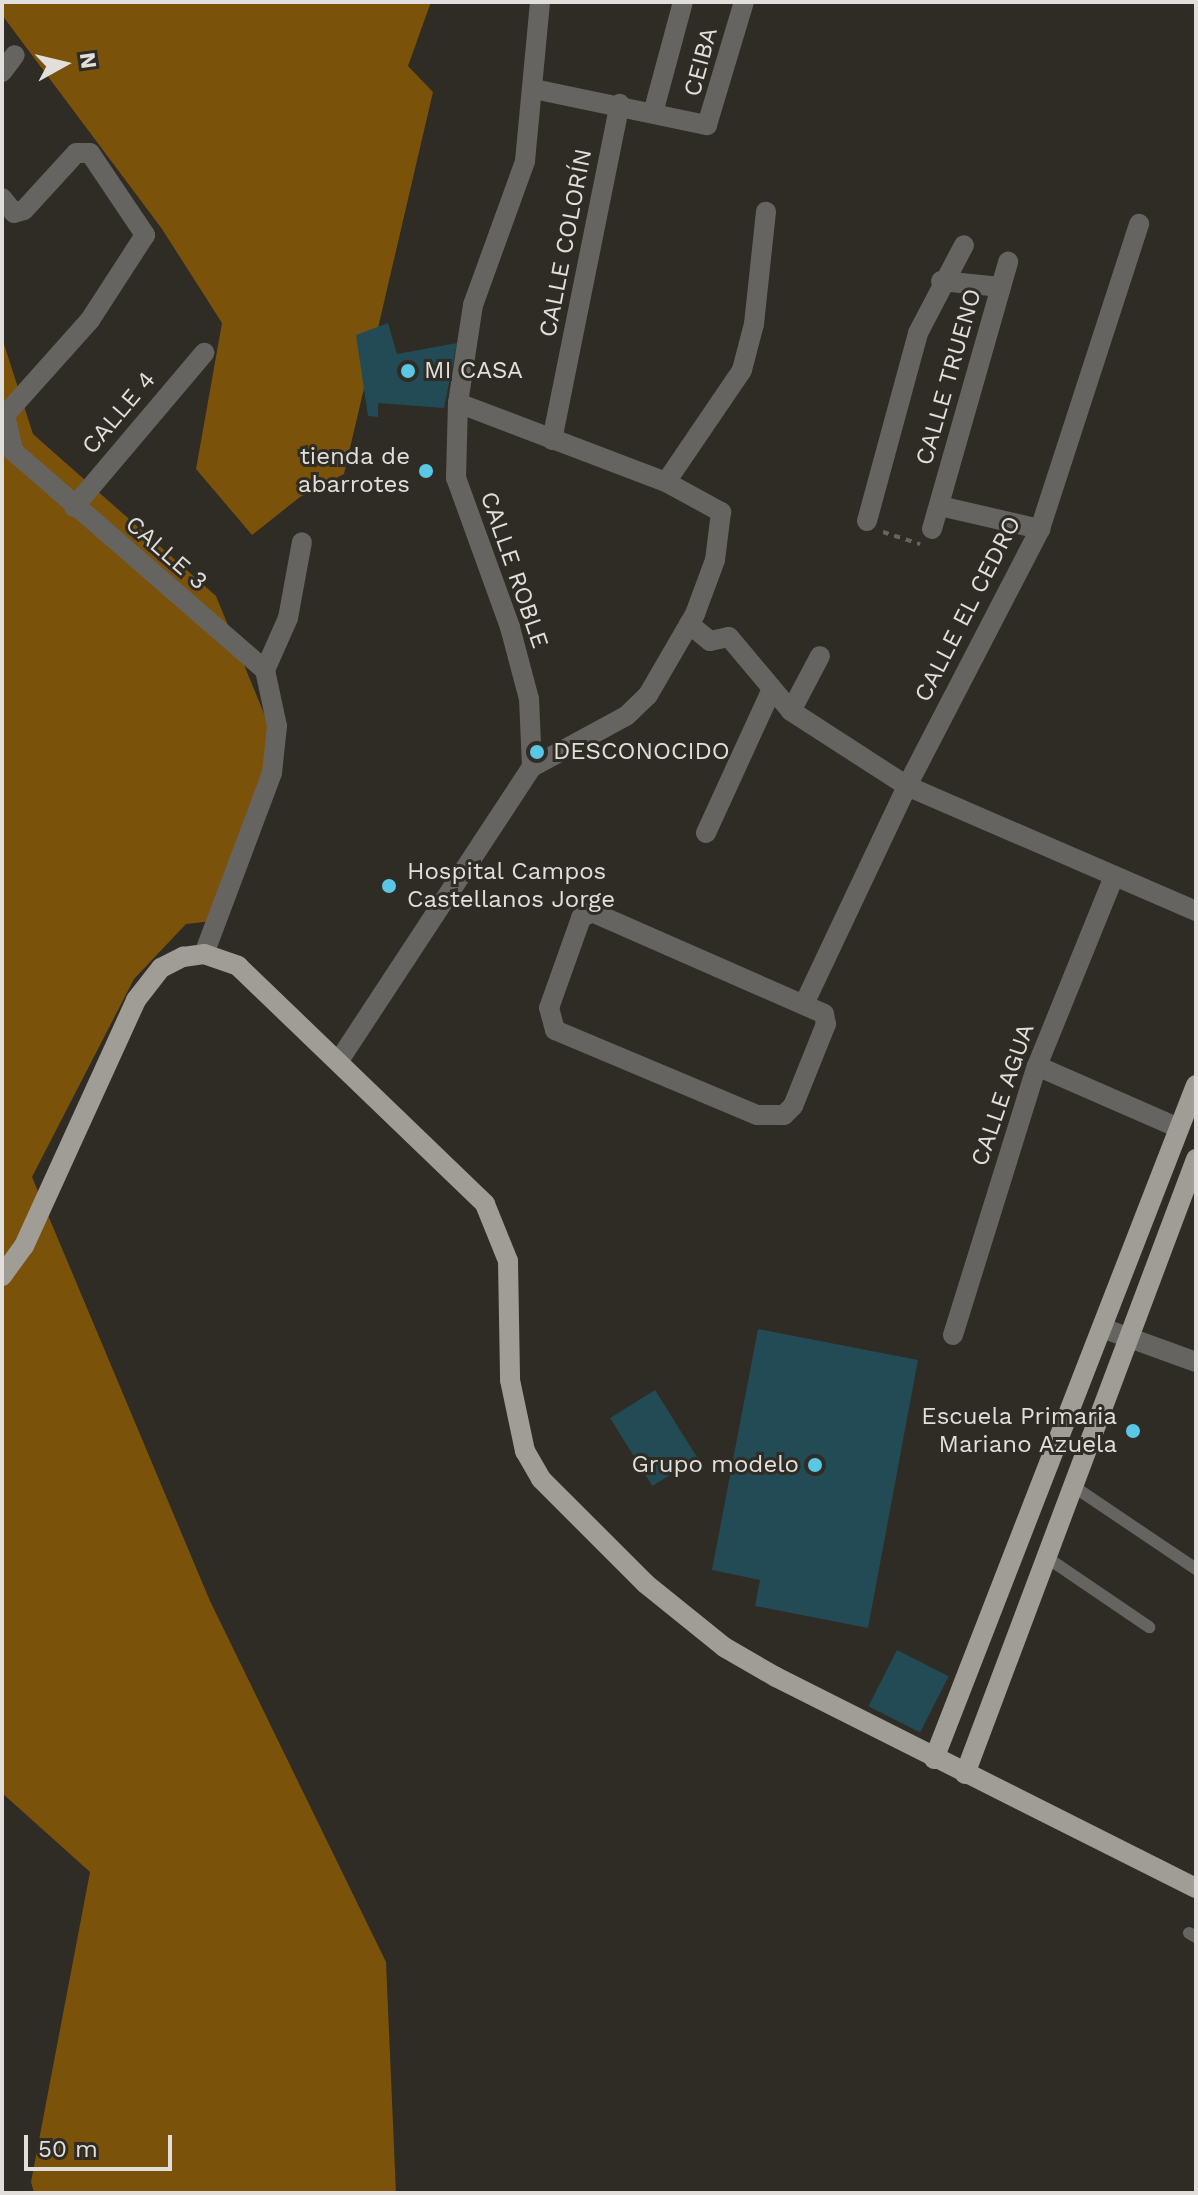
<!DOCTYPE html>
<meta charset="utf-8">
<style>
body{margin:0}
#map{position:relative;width:1198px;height:2195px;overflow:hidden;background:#2f2b25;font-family:"Work Sans",sans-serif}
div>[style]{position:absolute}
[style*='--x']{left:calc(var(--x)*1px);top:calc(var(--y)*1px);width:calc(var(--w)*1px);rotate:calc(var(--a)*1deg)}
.forest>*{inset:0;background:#7a5209}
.building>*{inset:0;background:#234b55;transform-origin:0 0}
.path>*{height:4px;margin-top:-2px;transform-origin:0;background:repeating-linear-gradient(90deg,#67645f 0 6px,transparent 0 12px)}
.lane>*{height:12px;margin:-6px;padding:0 6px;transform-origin:6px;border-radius:6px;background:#666461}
.street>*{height:20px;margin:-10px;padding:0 10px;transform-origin:10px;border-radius:10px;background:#666461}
.primary>*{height:20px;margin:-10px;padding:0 10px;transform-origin:10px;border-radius:10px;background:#a09c96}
.dots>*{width:22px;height:22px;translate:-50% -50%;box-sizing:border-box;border:4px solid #2f2b25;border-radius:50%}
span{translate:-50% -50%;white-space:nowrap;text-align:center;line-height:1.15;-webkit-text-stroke:6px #2f2b25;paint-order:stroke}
.street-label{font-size:24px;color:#e1dedb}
.poi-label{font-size:24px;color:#e1dedb}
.left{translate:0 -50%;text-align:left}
.right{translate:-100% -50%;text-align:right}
.frame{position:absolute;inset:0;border:4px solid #e1dedb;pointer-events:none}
.north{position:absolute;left:24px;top:24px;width:80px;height:80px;-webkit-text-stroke:6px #2f2b25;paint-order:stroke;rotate:82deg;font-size:22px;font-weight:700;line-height:32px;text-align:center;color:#e1dedb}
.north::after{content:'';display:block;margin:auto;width:28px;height:36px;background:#e1dedb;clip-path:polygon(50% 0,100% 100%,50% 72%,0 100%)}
.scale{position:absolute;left:24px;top:2135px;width:148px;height:36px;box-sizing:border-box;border:4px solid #e1dedb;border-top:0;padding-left:10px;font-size:24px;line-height:28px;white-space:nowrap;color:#e1dedb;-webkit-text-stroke:6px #2f2b25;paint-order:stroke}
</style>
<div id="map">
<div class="forest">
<div style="clip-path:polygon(2px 2px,431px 2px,408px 66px,433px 92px,344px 474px,300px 497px,252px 535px,196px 469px,222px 323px,162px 229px,2px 15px)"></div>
<div style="clip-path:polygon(2px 338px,33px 434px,216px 596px,274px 738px,222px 920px,186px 924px,134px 979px,32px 1177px,210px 1601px,386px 1962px,396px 2193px,34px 2193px,31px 2182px,90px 1872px,2px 1793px)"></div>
</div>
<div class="building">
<div style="clip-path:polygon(388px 323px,397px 354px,457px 343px,444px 408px,378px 403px,378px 417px,368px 416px,356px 335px)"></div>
<div style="clip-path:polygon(758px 1329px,918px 1360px,868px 1628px,755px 1606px,760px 1580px,712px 1570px)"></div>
<div style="left:655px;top:1390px;width:80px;height:53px;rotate:58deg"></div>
<div style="left:897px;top:1650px;width:58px;height:63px;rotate:27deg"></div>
</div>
<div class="path">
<div style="--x:883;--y:532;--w:39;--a:18"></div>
</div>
<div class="lane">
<div style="--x:1073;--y:1486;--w:148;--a:34"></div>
<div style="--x:1046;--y:1557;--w:125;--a:34.2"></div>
<div style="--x:1189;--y:1933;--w:8;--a:30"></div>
</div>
<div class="street">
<div style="--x:2;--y:72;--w:21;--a:-53"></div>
<div style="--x:534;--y:89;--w:177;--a:11.8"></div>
<div style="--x:707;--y:125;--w:128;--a:-73.3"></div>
<div style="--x:653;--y:113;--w:115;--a:-74.9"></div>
<div style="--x:2;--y:198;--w:19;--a:51"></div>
<div style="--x:14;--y:213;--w:10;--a:-17"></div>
<div style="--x:24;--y:210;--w:77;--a:-47.6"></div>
<div style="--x:76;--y:153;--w:14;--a:0"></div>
<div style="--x:90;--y:153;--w:99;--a:56.1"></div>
<div style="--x:145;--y:235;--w:101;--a:122.9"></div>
<div style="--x:90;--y:320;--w:127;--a:131.8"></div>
<div style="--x:5;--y:415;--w:37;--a:77"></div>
<div style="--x:13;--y:451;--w:334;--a:41"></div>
<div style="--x:265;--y:670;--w:57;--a:77.9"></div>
<div style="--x:277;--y:726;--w:47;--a:96.1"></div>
<div style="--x:272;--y:773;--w:193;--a:110.6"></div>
<div style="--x:941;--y:281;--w:60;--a:5.7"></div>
<div style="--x:458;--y:403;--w:222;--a:20.8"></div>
<div style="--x:666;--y:482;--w:63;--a:28.6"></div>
<div style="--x:721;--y:512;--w:48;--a:97.1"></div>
<div style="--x:715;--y:560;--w:58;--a:110.3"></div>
<div style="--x:695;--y:614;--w:94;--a:120.1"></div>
<div style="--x:648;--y:695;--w:30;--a:136"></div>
<div style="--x:626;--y:716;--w:107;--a:151.5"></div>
<div style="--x:552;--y:440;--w:343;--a:-78.6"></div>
<div style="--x:666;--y:482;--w:135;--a:-55.8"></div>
<div style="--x:742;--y:370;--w:48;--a:-75.4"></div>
<div style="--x:754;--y:324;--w:113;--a:-83.9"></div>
<div style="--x:940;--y:506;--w:103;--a:13"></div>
<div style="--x:74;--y:507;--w:202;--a:-49.8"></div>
<div style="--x:867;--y:521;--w:195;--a:-74.8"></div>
<div style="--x:918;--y:333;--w:99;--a:-62.4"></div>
<div style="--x:932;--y:529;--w:278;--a:-74.1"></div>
<div style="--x:689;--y:624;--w:27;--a:39"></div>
<div style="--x:710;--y:641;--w:19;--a:-12"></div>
<div style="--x:729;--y:637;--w:97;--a:50"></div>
<div style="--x:791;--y:711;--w:138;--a:32.9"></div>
<div style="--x:907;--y:786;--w:315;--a:23.4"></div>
<div style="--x:265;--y:670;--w:57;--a:-66.1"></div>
<div style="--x:288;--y:618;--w:77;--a:-79.6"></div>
<div style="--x:791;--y:711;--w:62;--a:-62.2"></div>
<div style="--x:706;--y:833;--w:158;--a:-65.4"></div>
<div style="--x:592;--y:912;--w:253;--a:23.7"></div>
<div style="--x:824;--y:1014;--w:10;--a:79"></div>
<div style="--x:826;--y:1024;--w:88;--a:111.9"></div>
<div style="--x:793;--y:1106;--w:13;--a:135"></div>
<div style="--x:784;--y:1115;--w:27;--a:180"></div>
<div style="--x:757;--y:1115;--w:219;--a:-157.2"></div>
<div style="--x:555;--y:1030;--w:23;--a:-105"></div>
<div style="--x:549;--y:1008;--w:96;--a:-70.4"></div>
<div style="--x:581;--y:918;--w:13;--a:-29"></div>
<div style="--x:805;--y:1002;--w:239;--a:-64.7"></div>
<div style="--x:907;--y:786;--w:289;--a:-62.6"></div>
<div style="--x:1040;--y:529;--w:321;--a:-72"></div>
<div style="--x:340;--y:1059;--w:349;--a:-56.7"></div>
<div style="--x:532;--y:767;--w:68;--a:-92.5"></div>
<div style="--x:529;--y:699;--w:74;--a:-104.8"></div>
<div style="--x:510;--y:627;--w:158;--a:-109.9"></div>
<div style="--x:456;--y:478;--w:75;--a:-88.5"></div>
<div style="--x:458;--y:403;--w:99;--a:-81.3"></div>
<div style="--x:473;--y:305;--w:153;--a:-70.1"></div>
<div style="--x:525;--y:161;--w:160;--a:-84.6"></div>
<div style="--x:1037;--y:1066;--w:155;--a:23.6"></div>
<div style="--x:1105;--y:1329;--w:97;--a:19.9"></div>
<div style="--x:953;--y:1335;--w:282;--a:-72.7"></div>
<div style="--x:1037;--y:1066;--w:205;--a:-67.9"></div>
</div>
<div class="primary">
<div style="--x:2;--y:1276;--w:37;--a:-54"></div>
<div style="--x:24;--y:1246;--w:270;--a:-65.5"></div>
<div style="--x:136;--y:1000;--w:41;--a:-52"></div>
<div style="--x:161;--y:968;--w:25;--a:-27"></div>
<div style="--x:183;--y:957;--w:21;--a:-8"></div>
<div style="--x:204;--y:954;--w:36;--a:19"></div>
<div style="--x:238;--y:966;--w:343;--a:43.9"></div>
<div style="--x:485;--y:1204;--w:61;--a:68"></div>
<div style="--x:508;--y:1261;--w:119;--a:89"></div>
<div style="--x:510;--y:1380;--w:73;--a:78.1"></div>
<div style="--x:525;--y:1451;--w:32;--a:60"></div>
<div style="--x:541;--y:1479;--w:148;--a:45"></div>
<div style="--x:646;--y:1584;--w:100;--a:38.9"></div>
<div style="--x:724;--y:1647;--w:60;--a:30"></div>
<div style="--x:776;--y:1677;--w:470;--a:26.7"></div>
<div style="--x:934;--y:1759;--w:723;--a:-68.76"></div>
<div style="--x:965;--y:1774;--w:657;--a:-69.41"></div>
</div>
<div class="dots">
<div style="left:408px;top:371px;background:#5ac8e5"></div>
<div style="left:426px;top:471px;background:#5ac8e5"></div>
<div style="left:537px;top:752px;background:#5ac8e5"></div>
<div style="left:389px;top:886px;background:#5ac8e5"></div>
<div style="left:1133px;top:1431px;background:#5ac8e5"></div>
<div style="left:815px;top:1465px;background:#5ac8e5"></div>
</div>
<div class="street-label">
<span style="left:701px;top:62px;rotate:-75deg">CEIBA</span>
<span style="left:566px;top:243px;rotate:-79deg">CALLE COLORÍN</span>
<span style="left:949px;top:377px;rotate:-74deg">CALLE TRUENO</span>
<span style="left:119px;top:413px;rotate:-50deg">CALLE 4</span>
<span style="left:166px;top:553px;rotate:41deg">CALLE 3</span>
<span style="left:514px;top:570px;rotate:71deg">CALLE ROBLE</span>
<span style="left:968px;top:609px;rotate:-63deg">CALLE EL CEDRO</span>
<span style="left:1003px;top:1095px;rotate:-71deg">CALLE AGUA</span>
</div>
<div class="poi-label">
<span class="left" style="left:424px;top:371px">MI CASA</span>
<span class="right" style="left:410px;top:471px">tienda de<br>abarrotes</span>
<span class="left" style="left:553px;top:752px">DESCONOCIDO</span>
<span class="left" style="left:407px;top:886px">Hospital Campos<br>Castellanos Jorge</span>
<span class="right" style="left:1117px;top:1431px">Escuela Primaria<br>Mariano Azuela</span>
<span class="right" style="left:799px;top:1465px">Grupo modelo</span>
</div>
<div class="frame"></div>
<div class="north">N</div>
<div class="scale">50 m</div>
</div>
